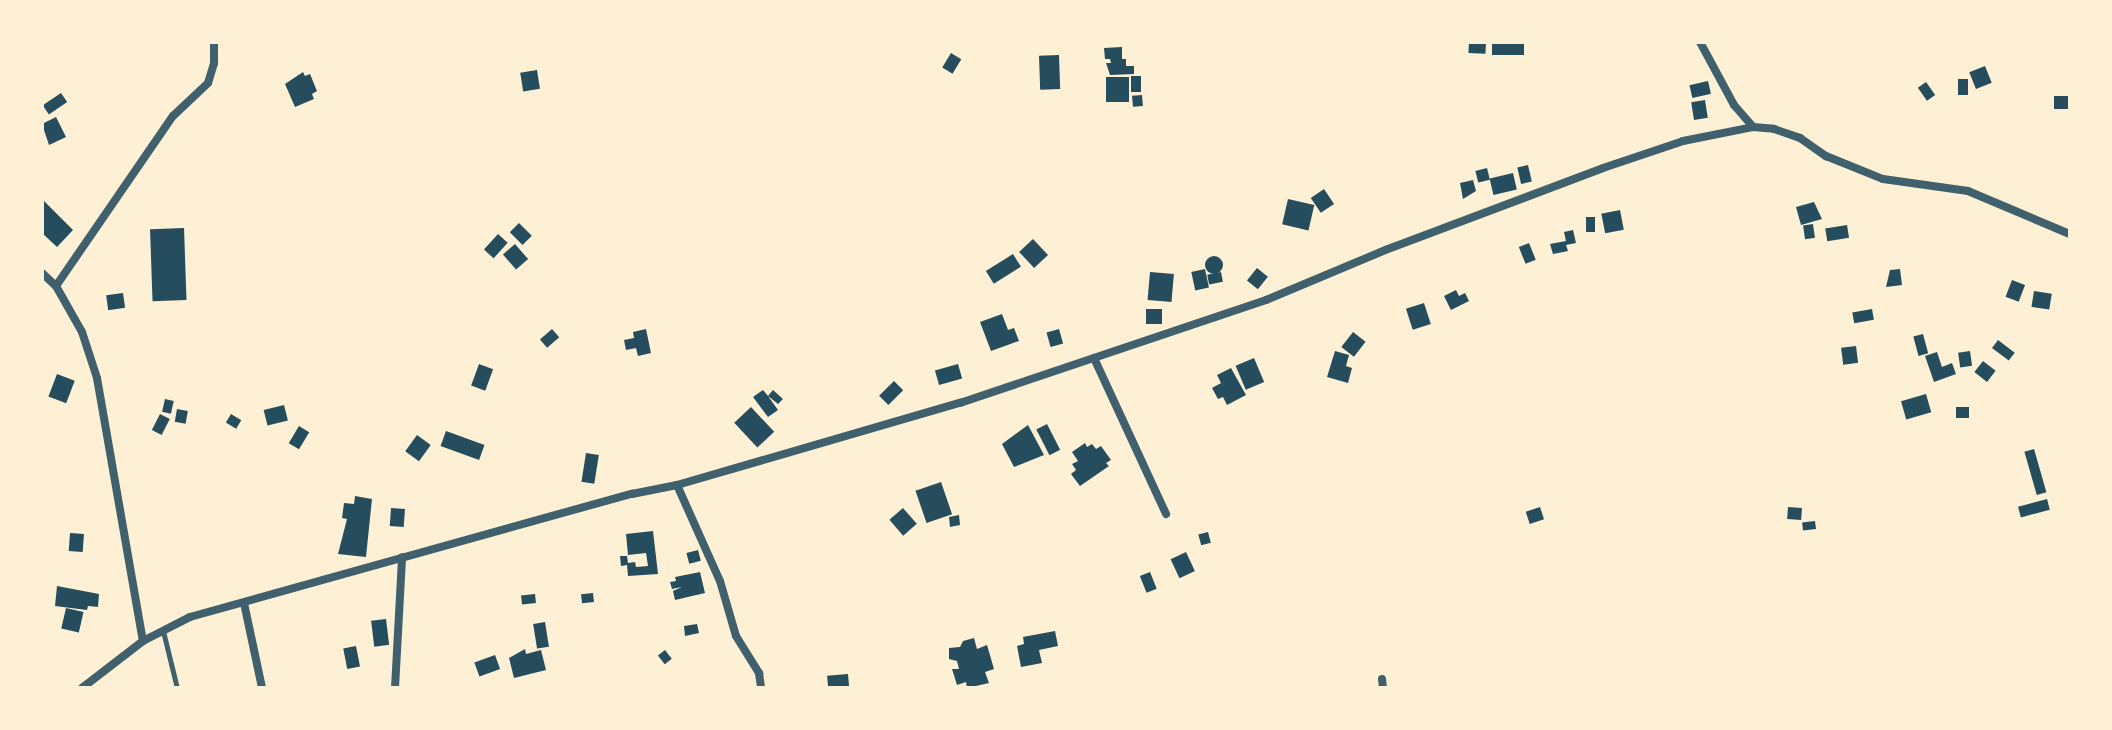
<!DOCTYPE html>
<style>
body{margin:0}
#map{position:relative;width:2112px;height:730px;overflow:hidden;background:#fdf0d5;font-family:Mulish,sans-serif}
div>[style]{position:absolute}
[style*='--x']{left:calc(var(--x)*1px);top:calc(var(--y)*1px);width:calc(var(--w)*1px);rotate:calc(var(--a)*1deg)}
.building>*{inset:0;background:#264d5e;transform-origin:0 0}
.round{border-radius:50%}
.service>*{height:5px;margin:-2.5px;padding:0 2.5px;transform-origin:2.5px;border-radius:2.5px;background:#3f606c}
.minor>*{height:8px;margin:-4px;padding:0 4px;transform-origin:4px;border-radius:4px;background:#3f606c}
span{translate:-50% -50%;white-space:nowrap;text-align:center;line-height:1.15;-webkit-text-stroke:7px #fdf0d5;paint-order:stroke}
.frame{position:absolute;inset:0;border:44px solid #fdf0d5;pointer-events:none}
</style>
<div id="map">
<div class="building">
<div style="left:1469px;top:42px;width:17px;height:11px;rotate:3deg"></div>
<div style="left:1492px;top:42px;width:32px;height:13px"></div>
<div style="clip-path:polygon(1122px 47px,1122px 59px,1126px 59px,1126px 66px,1134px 66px,1134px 74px,1110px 75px,1106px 63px,1111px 63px,1110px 59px,1105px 59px,1104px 48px)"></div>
<div style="left:951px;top:53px;width:12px;height:17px;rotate:31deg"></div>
<div style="left:1059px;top:55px;width:34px;height:20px;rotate:88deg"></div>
<div style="left:1985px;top:66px;width:18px;height:17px;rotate:68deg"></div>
<div style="left:537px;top:70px;width:19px;height:17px;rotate:81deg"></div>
<div style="clip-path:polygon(303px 72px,305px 76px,310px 74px,317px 91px,312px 94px,314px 99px,295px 107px,285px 84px)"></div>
<div style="left:1131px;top:76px;width:10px;height:16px"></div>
<div style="left:1106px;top:77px;width:23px;height:25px"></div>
<div style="left:1958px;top:79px;width:10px;height:16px"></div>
<div style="left:1708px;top:81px;width:13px;height:19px;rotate:77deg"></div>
<div style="left:1926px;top:82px;width:16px;height:10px;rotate:55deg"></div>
<div style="left:61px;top:93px;width:11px;height:22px;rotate:56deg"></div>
<div style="left:1142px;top:95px;width:11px;height:10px;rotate:85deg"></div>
<div style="left:2070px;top:96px;width:13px;height:16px;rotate:90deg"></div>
<div style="left:1705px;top:100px;width:18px;height:14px;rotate:81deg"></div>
<div style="clip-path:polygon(56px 117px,66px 137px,49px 145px,42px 124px)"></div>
<div style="left:1528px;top:165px;width:17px;height:11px;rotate:77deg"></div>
<div style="left:1487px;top:168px;width:12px;height:12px;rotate:76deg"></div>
<div style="left:1513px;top:173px;width:17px;height:24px;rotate:77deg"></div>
<div style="clip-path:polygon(1473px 180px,1476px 191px,1463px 199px,1460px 183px)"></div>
<div style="left:1324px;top:189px;width:18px;height:16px;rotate:56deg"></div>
<div style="clip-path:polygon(42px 199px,73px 230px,57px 247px,42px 233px)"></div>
<div style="left:1288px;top:199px;width:27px;height:26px;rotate:13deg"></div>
<div style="clip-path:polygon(1814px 202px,1822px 219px,1801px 225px,1796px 207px)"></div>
<div style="left:1620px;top:210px;width:20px;height:19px;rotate:79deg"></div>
<div style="left:1586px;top:217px;width:9px;height:15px"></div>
<div style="left:519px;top:223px;width:18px;height:13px;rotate:45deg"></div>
<div style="left:1813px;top:224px;width:14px;height:10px;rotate:82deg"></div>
<div style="left:1847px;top:225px;width:13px;height:22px;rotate:81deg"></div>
<div style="left:184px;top:228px;width:72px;height:34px;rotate:88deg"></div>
<div style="clip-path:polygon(1573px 230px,1576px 243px,1566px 245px,1568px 251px,1553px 254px,1550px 244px,1566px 241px,1564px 232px)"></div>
<div style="left:498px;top:234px;width:13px;height:21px;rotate:42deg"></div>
<div style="left:1033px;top:239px;width:22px;height:19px;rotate:47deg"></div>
<div style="left:1529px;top:243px;width:18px;height:11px;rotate:68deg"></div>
<div style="left:515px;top:244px;width:20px;height:16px;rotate:49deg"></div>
<div style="left:1013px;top:254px;width:15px;height:32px;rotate:58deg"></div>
<div class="round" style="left:1205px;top:256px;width:18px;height:18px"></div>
<div style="left:1257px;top:268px;width:14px;height:16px;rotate:39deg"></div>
<div style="left:1205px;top:269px;width:19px;height:14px;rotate:78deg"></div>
<div style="clip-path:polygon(1900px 269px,1902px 285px,1886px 287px,1890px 270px)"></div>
<div style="left:1150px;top:272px;width:24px;height:28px;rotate:5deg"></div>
<div style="left:1221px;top:272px;width:10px;height:14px;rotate:79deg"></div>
<div style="left:2012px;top:280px;width:14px;height:18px;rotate:21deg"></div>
<div style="clip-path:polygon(1456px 290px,1459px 296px,1465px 293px,1469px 301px,1451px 310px,1444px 296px)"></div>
<div style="left:2034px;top:291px;width:18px;height:16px;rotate:9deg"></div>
<div style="left:123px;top:293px;width:15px;height:17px;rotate:82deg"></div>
<div style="left:1424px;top:303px;width:22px;height:19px;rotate:72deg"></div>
<div style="left:1146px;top:309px;width:16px;height:15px"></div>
<div style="left:1872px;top:309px;width:11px;height:20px;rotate:80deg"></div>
<div style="clip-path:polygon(1002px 314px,1008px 330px,1014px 328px,1019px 341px,991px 351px,980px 322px)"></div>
<div style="left:552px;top:329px;width:11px;height:16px;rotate:49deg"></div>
<div style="clip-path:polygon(646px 329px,651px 353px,638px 356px,636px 348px,626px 350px,624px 340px,634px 338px,633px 332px)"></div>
<div style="left:1059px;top:329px;width:15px;height:13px;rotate:74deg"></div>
<div style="left:1353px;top:332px;width:16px;height:19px;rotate:38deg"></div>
<div style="left:1923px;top:334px;width:20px;height:10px;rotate:75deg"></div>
<div style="left:1998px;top:340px;width:21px;height:10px;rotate:37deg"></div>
<div style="left:1856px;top:346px;width:17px;height:15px;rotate:83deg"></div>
<div style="clip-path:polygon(1335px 351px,1349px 355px,1346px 366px,1352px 368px,1348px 383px,1327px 377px)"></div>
<div style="left:1970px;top:351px;width:15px;height:12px;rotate:82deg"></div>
<div style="clip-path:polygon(1937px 352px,1942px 367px,1952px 363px,1956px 374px,1934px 382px,1925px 356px)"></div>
<div style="left:1254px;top:358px;width:26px;height:20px;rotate:67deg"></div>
<div style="left:1983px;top:361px;width:16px;height:14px;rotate:38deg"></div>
<div style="left:479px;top:364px;width:15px;height:23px;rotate:20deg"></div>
<div style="left:958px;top:364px;width:15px;height:24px;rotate:74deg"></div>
<div style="clip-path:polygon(1231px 368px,1246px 395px,1227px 405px,1223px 397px,1218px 399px,1212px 388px,1221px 383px,1217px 375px)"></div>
<div style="left:57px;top:374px;width:19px;height:24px;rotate:21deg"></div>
<div style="left:894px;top:381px;width:13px;height:21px;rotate:45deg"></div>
<div style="clip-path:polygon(763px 390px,768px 396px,773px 390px,783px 399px,778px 404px,768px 396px,778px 410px,768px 417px,753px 397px)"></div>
<div style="left:1926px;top:394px;width:19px;height:26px;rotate:74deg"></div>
<div style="left:165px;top:399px;width:9px;height:13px;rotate:13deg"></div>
<div style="left:284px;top:405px;width:16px;height:21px;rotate:76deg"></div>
<div style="left:751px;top:407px;width:34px;height:23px;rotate:47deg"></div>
<div style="left:1969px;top:407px;width:11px;height:13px;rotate:90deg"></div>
<div style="left:177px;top:409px;width:11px;height:13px;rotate:10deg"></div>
<div style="left:160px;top:414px;width:11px;height:18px;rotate:27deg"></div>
<div style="left:231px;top:414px;width:12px;height:10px;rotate:31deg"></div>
<div style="left:1047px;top:424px;width:29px;height:12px;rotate:63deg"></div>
<div style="clip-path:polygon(1028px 425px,1044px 455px,1014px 467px,1002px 444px)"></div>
<div style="left:299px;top:426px;width:12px;height:20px;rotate:31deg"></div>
<div style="left:446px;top:431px;width:41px;height:16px;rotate:20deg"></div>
<div style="left:417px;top:435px;width:17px;height:20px;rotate:36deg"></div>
<div style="clip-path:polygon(1085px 443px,1087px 447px,1092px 444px,1096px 449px,1101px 446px,1111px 460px,1106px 463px,1109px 466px,1080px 486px,1071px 474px,1076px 470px,1072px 464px,1078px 461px,1072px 452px)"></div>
<div style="left:2034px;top:449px;width:45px;height:10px;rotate:74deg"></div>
<div style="left:586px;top:453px;width:13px;height:29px;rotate:9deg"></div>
<div style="left:941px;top:482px;width:34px;height:27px;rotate:71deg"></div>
<div style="clip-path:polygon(355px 496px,372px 499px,366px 557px,338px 554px,347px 519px,342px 518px,344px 503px,354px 504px)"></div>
<div style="left:2047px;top:499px;width:11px;height:30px;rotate:75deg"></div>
<div style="left:1540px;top:507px;width:13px;height:15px;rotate:72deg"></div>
<div style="left:1788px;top:507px;width:14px;height:12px;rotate:4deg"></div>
<div style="left:391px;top:508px;width:14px;height:18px;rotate:4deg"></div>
<div style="left:903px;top:508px;width:21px;height:18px;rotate:49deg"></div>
<div style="clip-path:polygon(959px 515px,960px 525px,950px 527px,949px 517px)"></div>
<div style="left:1815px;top:521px;width:8px;height:13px;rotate:83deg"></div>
<div style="clip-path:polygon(653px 531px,658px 574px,628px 576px,627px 565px,621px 566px,620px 556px,627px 556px,628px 563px,635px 562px,636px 567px,648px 566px,646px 553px,628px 555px,626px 534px)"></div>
<div style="left:1208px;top:532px;width:11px;height:10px;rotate:75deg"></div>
<div style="left:70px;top:533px;width:14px;height:18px;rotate:4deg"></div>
<div style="left:698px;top:550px;width:11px;height:12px;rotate:75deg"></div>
<div style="left:1186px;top:552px;width:21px;height:17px;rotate:65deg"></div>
<div style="clip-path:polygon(700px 572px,705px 593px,675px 600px,673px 591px,682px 587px,672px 589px,670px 582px,676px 581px,675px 577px)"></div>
<div style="left:1150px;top:572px;width:18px;height:11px;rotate:68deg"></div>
<div style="clip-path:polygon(57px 586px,99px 594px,98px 607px,88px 606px,87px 610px,55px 606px)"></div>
<div style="left:593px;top:593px;width:9px;height:12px;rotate:84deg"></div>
<div style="left:535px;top:594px;width:9px;height:14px;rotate:84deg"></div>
<div style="left:66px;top:608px;width:18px;height:21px;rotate:13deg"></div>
<div style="left:386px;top:619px;width:26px;height:15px;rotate:83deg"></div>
<div style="left:545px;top:622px;width:25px;height:12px;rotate:81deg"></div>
<div style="clip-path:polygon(697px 624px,699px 633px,685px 636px,684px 626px)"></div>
<div style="clip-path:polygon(1055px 631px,1058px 646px,1039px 650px,1042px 663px,1021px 667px,1017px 646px,1024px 644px,1023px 637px)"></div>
<div style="clip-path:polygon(974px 638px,977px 649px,987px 645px,994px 669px,985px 672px,989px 683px,967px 688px,966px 682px,957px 685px,952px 669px,959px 669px,957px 661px,949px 659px,949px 648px,960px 647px,963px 641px)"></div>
<div style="left:356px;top:646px;width:21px;height:13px;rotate:79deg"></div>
<div style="clip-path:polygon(525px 649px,526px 654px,541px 650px,546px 670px,514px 678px,509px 658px)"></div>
<div style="left:665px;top:650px;width:11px;height:9px;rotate:52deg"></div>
<div style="left:495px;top:655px;width:15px;height:22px;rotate:70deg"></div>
<div style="left:848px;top:674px;width:12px;height:21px;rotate:85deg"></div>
</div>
<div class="service">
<div style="--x:163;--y:631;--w:59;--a:76.2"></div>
</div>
<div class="minor">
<div style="--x:1700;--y:42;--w:72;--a:61.6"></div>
<div style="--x:1734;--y:105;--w:29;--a:49"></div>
<div style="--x:42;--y:273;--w:19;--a:43"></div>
<div style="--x:56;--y:286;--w:53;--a:60.5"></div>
<div style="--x:82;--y:332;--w:48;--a:71.9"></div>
<div style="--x:97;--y:378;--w:267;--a:80.1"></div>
<div style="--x:56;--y:286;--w:206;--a:-55.5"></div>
<div style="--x:173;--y:116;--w:48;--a:-43.3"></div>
<div style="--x:208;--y:83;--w:21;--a:-73"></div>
<div style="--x:214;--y:63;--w:21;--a:-90"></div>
<div style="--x:1094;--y:358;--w:172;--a:65.2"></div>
<div style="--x:677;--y:485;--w:105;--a:65.9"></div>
<div style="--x:720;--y:581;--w:57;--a:73.8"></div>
<div style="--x:736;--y:636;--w:44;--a:58.1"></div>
<div style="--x:759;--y:673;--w:15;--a:82"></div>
<div style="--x:244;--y:603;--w:87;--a:78"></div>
<div style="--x:1382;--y:679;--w:9;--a:84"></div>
<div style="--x:82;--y:688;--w:77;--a:-37.6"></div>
<div style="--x:143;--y:641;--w:53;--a:-27.1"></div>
<div style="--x:190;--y:617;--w:459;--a:-15.6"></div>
<div style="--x:632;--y:494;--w:46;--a:-11.3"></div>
<div style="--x:677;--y:485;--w:295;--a:-16.2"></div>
<div style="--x:960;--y:403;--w:323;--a:-18.6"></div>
<div style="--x:1266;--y:300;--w:132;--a:-22.7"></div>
<div style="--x:1388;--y:249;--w:230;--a:-20.6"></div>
<div style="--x:1603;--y:168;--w:84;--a:-18.6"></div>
<div style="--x:1683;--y:141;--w:71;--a:-11.3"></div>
<div style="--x:1753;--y:127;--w:21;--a:5"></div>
<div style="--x:1774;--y:129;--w:28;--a:19"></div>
<div style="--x:1800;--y:138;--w:32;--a:35"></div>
<div style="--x:1826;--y:156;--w:61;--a:22"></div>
<div style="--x:1883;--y:179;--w:86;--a:8"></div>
<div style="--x:1968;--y:191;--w:111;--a:22.9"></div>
<div style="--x:395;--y:688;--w:131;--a:-86.9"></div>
</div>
<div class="frame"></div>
</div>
